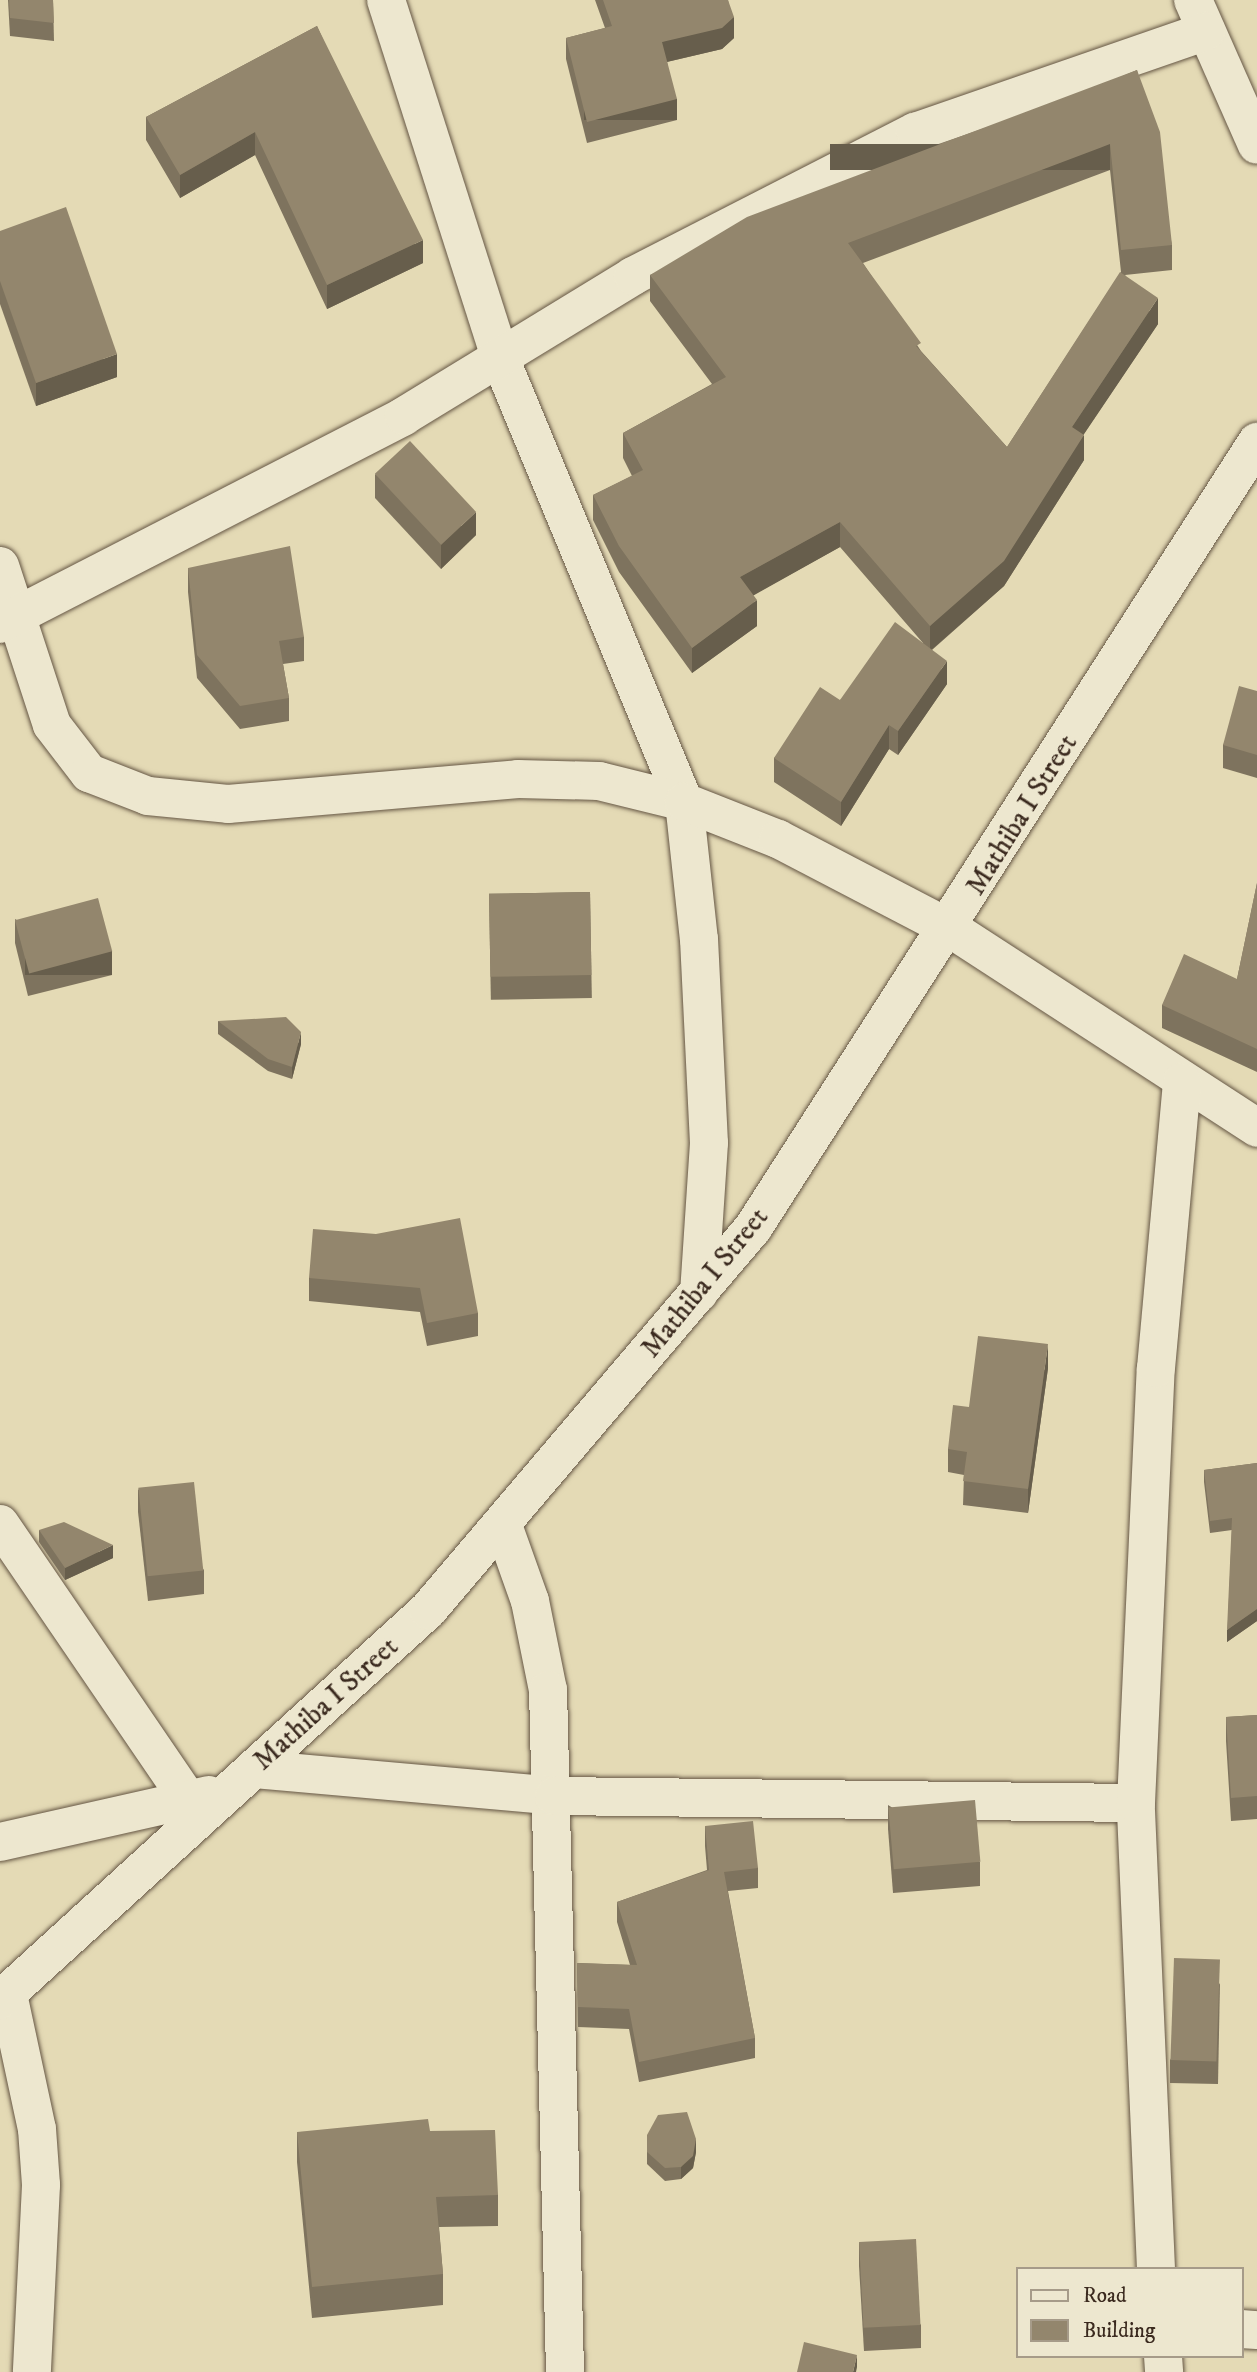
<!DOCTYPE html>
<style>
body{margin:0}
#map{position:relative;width:1257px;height:2372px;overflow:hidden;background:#e4dab5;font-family:"IM FELL DW Pica",serif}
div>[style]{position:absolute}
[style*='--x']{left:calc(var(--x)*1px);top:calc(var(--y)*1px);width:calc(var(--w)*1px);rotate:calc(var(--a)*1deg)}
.roads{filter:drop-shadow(0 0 2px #655644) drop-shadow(0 0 2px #655644)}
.street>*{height:38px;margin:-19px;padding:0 19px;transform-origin:19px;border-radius:19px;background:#ede7cf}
.secondary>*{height:38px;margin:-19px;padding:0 19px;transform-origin:19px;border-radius:19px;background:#ede7cf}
.wall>*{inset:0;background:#7e735e;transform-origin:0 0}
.shaded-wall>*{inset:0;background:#675e4c;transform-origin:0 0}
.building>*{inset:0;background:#93866d;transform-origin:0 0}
span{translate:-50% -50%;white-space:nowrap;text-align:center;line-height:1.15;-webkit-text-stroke:5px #ede7cf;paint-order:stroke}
.street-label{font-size:28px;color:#3b2a1f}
.legend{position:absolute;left:1016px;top:2267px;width:228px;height:91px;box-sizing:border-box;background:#ede7cf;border:2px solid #a69b89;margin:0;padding:9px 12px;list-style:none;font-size:21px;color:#3b2a1f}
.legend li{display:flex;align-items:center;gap:14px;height:35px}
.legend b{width:35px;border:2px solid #a69b89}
</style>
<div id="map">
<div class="roads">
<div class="street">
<div style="--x:386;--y:0;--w:376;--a:72.3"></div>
<div style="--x:500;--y:358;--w:481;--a:67.5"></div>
<div style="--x:684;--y:802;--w:138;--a:83.8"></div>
<div style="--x:699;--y:939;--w:204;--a:87.2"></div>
<div style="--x:709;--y:1143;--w:150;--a:93.8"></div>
<div style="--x:1193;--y:0;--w:158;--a:66.2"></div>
<div style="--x:0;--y:566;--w:167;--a:71.9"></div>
<div style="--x:52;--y:725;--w:61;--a:52.4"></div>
<div style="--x:89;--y:773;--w:63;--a:21.3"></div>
<div style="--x:148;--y:796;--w:80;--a:5.7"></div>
<div style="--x:228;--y:804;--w:291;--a:-4.9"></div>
<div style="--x:518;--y:779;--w:81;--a:1.4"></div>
<div style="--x:599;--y:781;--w:88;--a:13.9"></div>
<div style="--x:684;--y:802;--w:101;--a:21.5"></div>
<div style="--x:778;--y:839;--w:195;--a:27.5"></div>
<div style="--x:951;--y:929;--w:365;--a:33"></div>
<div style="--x:0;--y:624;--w:454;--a:-27.2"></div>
<div style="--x:404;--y:416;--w:268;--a:-31.4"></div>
<div style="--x:633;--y:276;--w:317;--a:-27.1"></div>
<div style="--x:915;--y:132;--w:308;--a:-19.1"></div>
<div style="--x:0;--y:1524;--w:334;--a:55.7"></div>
<div style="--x:504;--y:1528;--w:77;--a:70.4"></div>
<div style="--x:530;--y:1601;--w:91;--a:78.6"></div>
<div style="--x:548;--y:1690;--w:682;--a:88.57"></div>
<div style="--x:254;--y:1769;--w:301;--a:5.1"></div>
<div style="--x:554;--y:1796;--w:582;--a:0.69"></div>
<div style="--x:0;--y:1842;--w:214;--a:-12.7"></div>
<div style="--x:8;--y:1994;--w:138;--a:77.9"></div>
<div style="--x:37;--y:2129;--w:56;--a:85.9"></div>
<div style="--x:41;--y:2185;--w:187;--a:92.8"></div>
<div style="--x:1156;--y:2269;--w:466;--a:-92.5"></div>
<div style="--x:1136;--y:1803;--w:435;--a:-87.4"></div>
<div style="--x:1156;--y:1368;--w:287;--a:-84.8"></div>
<div style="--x:1241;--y:2329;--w:16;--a:4"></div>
<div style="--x:1163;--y:2356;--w:16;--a:86"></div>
</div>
<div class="secondary">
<div style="--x:0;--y:2000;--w:579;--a:-42.34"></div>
<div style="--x:428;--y:1610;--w:502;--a:-49.61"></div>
<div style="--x:753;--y:1228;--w:934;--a:-57.33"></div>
</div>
</div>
<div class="wall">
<div style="clip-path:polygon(8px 0,53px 0,54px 41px,10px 36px)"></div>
<div style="clip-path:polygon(595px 0,728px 0,734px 38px,722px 49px,667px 62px,677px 120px,587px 143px,566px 59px,566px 38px,605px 28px)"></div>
<div style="clip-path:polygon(317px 26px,423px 263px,327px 309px,255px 155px,180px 198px,146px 140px,146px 117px)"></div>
<div style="clip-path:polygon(evenodd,1137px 70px,1172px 245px,1172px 270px,1125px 275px,1158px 324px,1083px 435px,1084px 460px,1004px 586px,932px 650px,947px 684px,898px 755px,889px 749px,841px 826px,774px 782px,774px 758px,840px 700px,923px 643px,840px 547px,753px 595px,757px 626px,692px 673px,619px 572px,593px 520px,593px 495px,632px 476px,623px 458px,623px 433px,712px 384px,650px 301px,650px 275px,1137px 70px,1110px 170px,1121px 272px,1007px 447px,921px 351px,863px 263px,1110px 170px)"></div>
<div style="clip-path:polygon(0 231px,117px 377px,36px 406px,0 304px)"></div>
<div style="clip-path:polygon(375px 474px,476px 535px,441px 569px,375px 498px)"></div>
<div style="clip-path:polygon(188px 568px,304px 637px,304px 661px,283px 664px,289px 698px,289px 721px,240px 729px,197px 678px,188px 592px)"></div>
<div style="clip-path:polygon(1257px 691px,1257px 778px,1223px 768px,1223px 745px)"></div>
<div style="clip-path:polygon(1257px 883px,1257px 1072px,1162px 1028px,1162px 1005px,1237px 979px)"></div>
<div style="left:590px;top:892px;width:106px;height:101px;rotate:89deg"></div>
<div style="clip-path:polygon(15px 919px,112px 975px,28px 996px,15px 943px)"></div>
<div style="clip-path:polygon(218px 1021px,301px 1044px,292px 1079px,268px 1071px,218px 1034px)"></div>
<div style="clip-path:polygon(376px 1234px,478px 1313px,478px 1336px,427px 1346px,420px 1312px,309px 1301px,309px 1278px)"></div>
<div style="clip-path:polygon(1048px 1368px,1028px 1513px,963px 1505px,964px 1475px,948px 1472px,948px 1449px,969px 1407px)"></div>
<div style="clip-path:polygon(1257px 1463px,1257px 1621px,1227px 1642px,1232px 1530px,1210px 1533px,1204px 1482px,1204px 1470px)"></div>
<div style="clip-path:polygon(138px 1489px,204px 1570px,204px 1594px,148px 1601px,138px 1512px)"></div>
<div style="clip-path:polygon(39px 1530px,113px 1558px,65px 1580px,39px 1542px)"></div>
<div style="clip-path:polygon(1257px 1715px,1257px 1819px,1231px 1821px,1226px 1741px,1226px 1717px)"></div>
<div style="clip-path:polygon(888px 1805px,980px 1862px,980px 1886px,893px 1893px,888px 1829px)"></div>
<div style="clip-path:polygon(705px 1826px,758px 1868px,758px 1888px,728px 1891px,755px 2038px,755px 2058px,639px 2082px,629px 2029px,578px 2027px,577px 1963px,630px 1965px,617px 1922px,617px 1902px,707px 1870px,705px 1846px)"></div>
<div style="clip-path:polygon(1220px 1983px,1218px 2084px,1170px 2083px,1170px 2060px)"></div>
<div style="clip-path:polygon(430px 2131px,498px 2195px,498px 2226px,439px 2227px,443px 2274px,443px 2305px,312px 2318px,297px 2162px,297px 2132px)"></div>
<div style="clip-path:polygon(647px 2135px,696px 2152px,693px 2168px,681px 2179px,665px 2181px,647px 2164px)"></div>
<div style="clip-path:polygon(859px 2242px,921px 2325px,921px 2348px,864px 2351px,859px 2266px)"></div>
</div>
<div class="shaded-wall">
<div style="clip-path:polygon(734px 17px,734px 38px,722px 49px,662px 63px,662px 42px)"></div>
<div style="left:677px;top:99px;width:21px;height:93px;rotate:90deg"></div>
<div style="clip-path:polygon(255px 132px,255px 155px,180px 198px,180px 175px)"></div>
<div style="left:1110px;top:144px;width:26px;height:280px;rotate:90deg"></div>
<div style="clip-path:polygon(423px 240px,423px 263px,327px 309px,327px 285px)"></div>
<div style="clip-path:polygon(1158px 298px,1158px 324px,1072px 452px,1072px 427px)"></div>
<div style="clip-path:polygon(117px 354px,117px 377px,36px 406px,36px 383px)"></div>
<div style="clip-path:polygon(1084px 435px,1084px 460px,1004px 586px,930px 651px,930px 626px)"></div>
<div style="clip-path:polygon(476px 512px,476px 535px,441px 569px,441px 545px)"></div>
<div style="clip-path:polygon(840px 522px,840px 547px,740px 603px,740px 577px)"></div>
<div style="clip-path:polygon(757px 600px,757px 626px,692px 673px,692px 648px)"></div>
<div style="clip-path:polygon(947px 661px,947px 684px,898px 755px,898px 731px)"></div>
<div style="clip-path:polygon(889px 725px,889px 749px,841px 826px,841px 802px)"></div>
<div style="left:112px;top:951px;width:24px;height:87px;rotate:90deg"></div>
<div style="clip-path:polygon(301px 1032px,301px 1044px,292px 1079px,292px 1067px)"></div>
<div style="clip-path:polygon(1048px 1344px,1048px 1368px,1028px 1513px,1028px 1489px)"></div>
<div style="clip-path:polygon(113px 1545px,113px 1558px,65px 1580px,65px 1568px)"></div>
<div style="clip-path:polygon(1257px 1609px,1257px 1621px,1227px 1642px,1227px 1630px)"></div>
<div style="clip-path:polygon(696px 2139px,696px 2152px,693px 2168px,681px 2179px,681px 2167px)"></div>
<div style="clip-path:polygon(857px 2355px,857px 2367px,856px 2372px,853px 2372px)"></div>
</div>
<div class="building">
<div style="clip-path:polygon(9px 0,53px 0,54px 23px,10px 18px)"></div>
<div style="clip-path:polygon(603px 0,728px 0,734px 17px,722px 28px,662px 42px,677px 99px,587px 122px,566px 38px,612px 26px)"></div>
<div style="clip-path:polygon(317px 26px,423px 240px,327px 285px,255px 132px,180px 175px,146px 117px)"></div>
<div style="clip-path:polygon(1137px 70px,1160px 132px,1172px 245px,1121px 250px,1110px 144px,848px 243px,921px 343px,916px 346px,1007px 447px,1120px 272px,1158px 298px,1072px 427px,1084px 435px,1004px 561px,930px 626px,840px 522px,740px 577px,757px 600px,692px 648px,619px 546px,593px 495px,643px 470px,623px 433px,726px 377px,650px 275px,747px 217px)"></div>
<div style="clip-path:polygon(66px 207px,117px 354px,36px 383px,0 281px,0 231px)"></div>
<div style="left:410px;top:441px;width:97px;height:48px;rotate:47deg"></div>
<div style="clip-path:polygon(290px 546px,304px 637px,279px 641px,289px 698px,240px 706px,197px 655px,188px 568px)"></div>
<div style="clip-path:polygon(895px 622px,947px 661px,898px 731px,889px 725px,841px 802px,774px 758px,820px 687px,840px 700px)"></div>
<div style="clip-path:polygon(1239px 686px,1257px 691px,1257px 755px,1223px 745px)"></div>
<div style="clip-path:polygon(1257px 883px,1257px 1049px,1162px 1005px,1184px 954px,1237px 979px)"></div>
<div style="left:590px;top:892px;width:83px;height:101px;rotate:89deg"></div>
<div style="left:98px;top:898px;width:55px;height:86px;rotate:75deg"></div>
<div style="clip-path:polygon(286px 1017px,301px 1032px,292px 1067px,268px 1059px,218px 1021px)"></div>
<div style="clip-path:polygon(460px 1218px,478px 1313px,427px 1323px,420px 1288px,309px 1278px,313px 1229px,376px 1234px)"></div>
<div style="clip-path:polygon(978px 1336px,1048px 1344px,1028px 1489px,963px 1481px,967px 1452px,948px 1449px,953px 1405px,969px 1407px)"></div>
<div style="clip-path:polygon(1257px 1463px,1257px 1609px,1227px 1630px,1232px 1518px,1210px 1521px,1204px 1470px)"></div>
<div style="left:194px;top:1482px;width:89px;height:56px;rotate:84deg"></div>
<div style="clip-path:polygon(64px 1522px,113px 1545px,65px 1568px,39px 1530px)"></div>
<div style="clip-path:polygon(1257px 1715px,1257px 1796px,1231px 1798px,1226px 1717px)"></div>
<div style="left:975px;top:1800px;width:62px;height:87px;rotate:85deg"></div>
<div style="clip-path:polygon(753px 1821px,758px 1868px,724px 1872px,755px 2038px,639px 2062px,629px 2009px,578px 2007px,577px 1963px,637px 1965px,617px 1902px,709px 1870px,705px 1826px)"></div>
<div style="left:1174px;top:1958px;width:46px;height:102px;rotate:2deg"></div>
<div style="clip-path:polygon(687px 2112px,696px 2139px,693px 2156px,681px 2167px,665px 2168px,647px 2152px,647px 2135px,658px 2115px)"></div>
<div style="clip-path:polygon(428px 2119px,430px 2131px,495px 2130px,498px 2195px,436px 2197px,443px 2274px,312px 2287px,297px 2132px)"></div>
<div style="left:916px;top:2239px;width:86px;height:57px;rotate:87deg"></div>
<div style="clip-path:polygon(804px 2342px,857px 2355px,853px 2372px,797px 2372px)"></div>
</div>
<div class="street-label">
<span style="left:1022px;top:815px;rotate:-58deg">Mathiba I Street</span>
<span style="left:705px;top:1283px;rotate:-51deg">Mathiba I Street</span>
<span style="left:326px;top:1704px;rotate:-42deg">Mathiba I Street</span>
</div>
<ul class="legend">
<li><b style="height:9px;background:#ede7cf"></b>Road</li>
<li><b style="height:19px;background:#93866d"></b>Building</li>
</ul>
</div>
